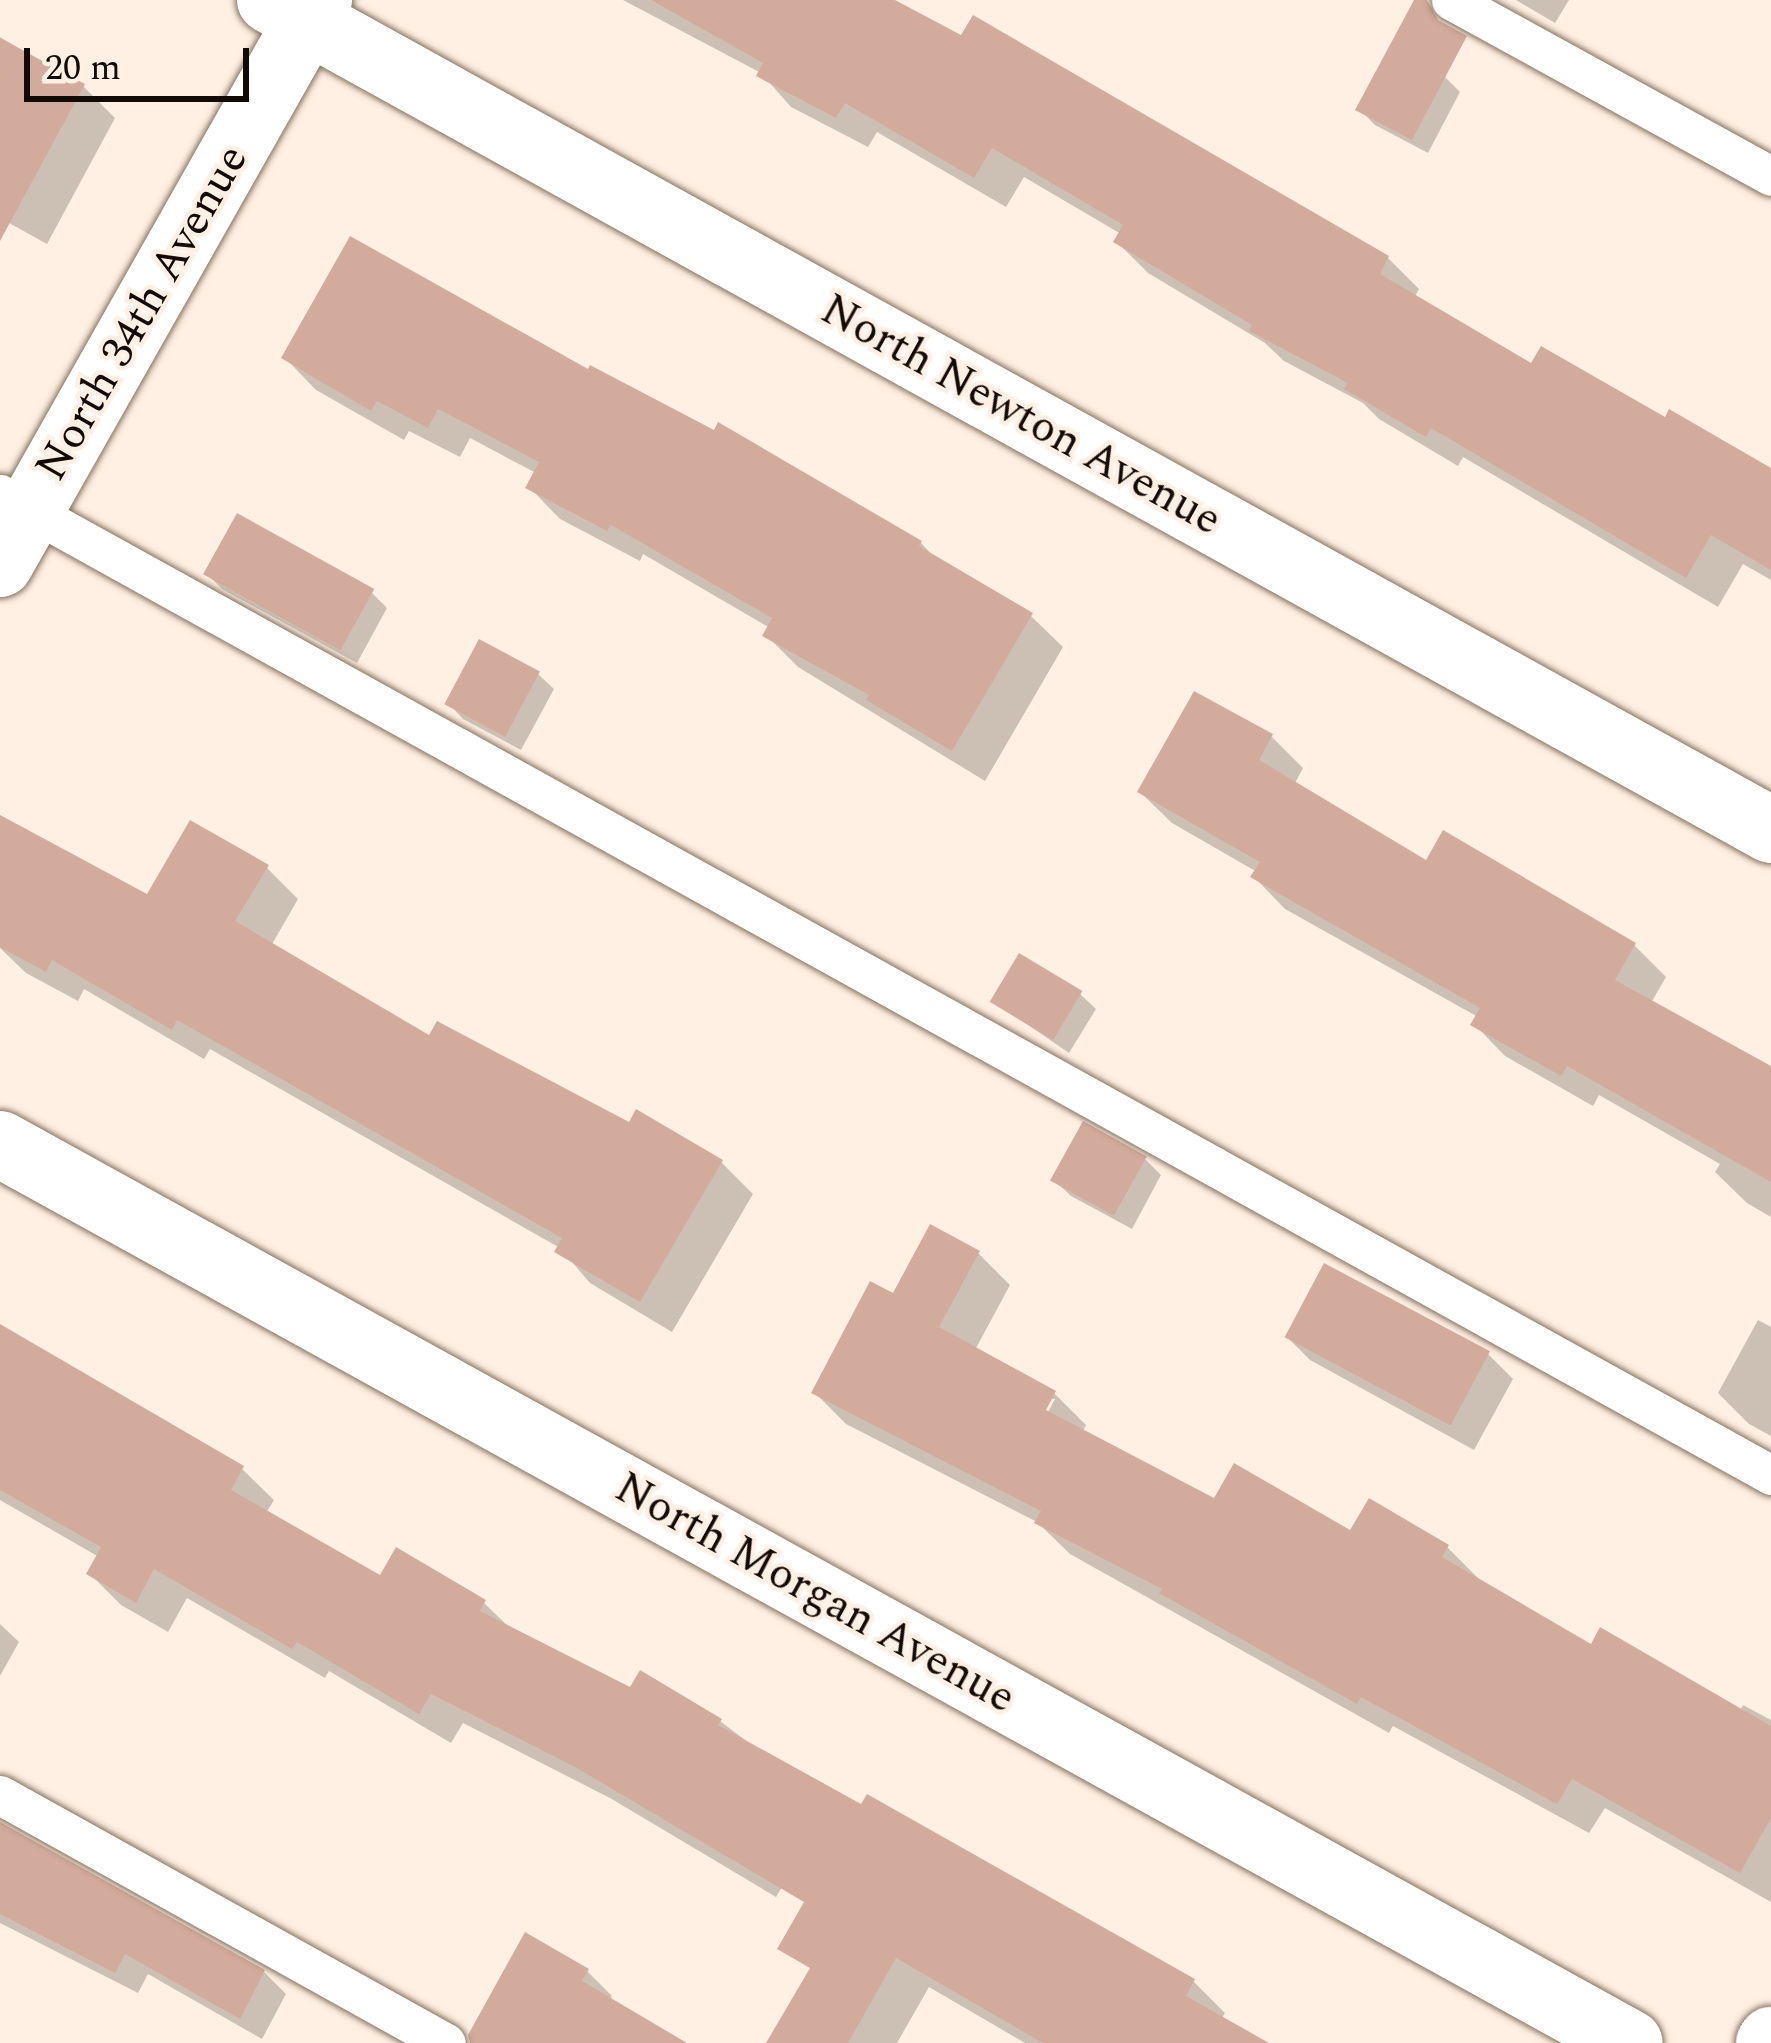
<!DOCTYPE html>
<style>
body{margin:0}
#map{position:relative;width:1771px;height:2043px;overflow:hidden;background:#fff0e3;font-family:Spectral,serif}
div>[style]{position:absolute}
[style*='--x']{left:calc(var(--x)*1px);top:calc(var(--y)*1px);width:calc(var(--w)*1px);rotate:calc(var(--a)*1deg)}
.shadow>*{inset:0;background:#0003}
.building>*{inset:0;background:#d3ab9c;transform-origin:0 0}
.roads{filter:drop-shadow(0 0 3px #87725f) drop-shadow(0 0 3px #87725f)}
.lane>*{height:39px;margin:-19.5px;padding:0 19.5px;transform-origin:19.5px;border-radius:19.5px;background:#fff}
.street>*{height:66px;margin:-33px;padding:0 33px;transform-origin:33px;border-radius:33px;background:#fff}
span{translate:-50% -50%;white-space:nowrap;text-align:center;line-height:1.15;-webkit-text-stroke:9px #fff0e3;paint-order:stroke}
.street-label{font-size:45px;color:#120a04}
.scale{position:absolute;left:24px;top:48px;width:225px;height:54px;box-sizing:border-box;border:6px solid #120a04;border-top:0;padding-left:15px;font-size:36px;line-height:42px;white-space:nowrap;color:#120a04;-webkit-text-stroke:9px #fff0e3;paint-order:stroke}
</style>
<div id="map">
<div class="shadow">
<div style="clip-path:polygon(623px 0,888px 0,1388px 258px,1419px 289px,1414px 298px,1532px 367px,1771px 471px,1771px 580px,1743px 564px,1718px 607px,1463px 457px,1458px 466px,1379px 419px,1363px 403px,1284px 361px,1265px 343px,1148px 273px,1116px 241px,1121px 234px,1024px 177px,1006px 207px,877px 132px,868px 147px,791px 107px,761px 73px)"></div>
<div style="clip-path:polygon(1516px 0,1569px 0,1555px 23px)"></div>
<div style="clip-path:polygon(0 37px,83px 86px,115px 118px,47px 244px,0 218px)"></div>
<div style="clip-path:polygon(1445px 77px,1460px 92px,1428px 153px,1375px 125px,1359px 109px)"></div>
<div style="clip-path:polygon(285px 358px,589px 373px,921px 543px,938px 561px,1031px 616px,1063px 647px,985px 781px,798px 667px,766px 635px,770px 628px,643px 554px,640px 561px,560px 519px,529px 487px,536px 473px,470px 438px,460px 457px,409px 431px,404px 440px,316px 390px)"></div>
<div style="clip-path:polygon(207px 574px,372px 593px,387px 608px,357px 663px,222px 589px)"></div>
<div style="clip-path:polygon(538px 674px,554px 689px,521px 750px,463px 719px,448px 703px)"></div>
<div style="clip-path:polygon(1195px 695px,1272px 737px,1303px 768px,1294px 785px,1427px 864px,1634px 945px,1666px 977px,1651px 1003px,1771px 1070px,1771px 1217px,1747px 1203px,1715px 1172px,1720px 1164px,1599px 1095px,1593px 1106px,1505px 1056px,1474px 1024px,1478px 1017px,1285px 909px,1254px 877px,1257px 872px,1172px 823px,1140px 792px)"></div>
<div style="clip-path:polygon(0 843px,148px 898px,267px 868px,298px 899px,271px 946px,430px 1039px,721px 1162px,753px 1194px,672px 1332px,590px 1283px,560px 1248px,210px 1049px,204px 1059px,84px 989px,78px 1001px,26px 973px,0 948px)"></div>
<div style="clip-path:polygon(1080px 994px,1096px 1009px,1069px 1053px,993px 1001px)"></div>
<div style="clip-path:polygon(1145px 1159px,1161px 1175px,1132px 1229px,1071px 1196px,1055px 1181px)"></div>
<div style="clip-path:polygon(evenodd,978px 1253px,1010px 1285px,975px 1350px,1054px 1393px,1086px 1425px,1082px 1433px,1215px 1502px,1351px 1534px,1447px 1547px,1479px 1579px,1592px 1648px,1740px 1711px,1743px 1705px,1771px 1720px,1771px 1902px,1605px 1808px,1589px 1833px,1393px 1726px,1389px 1733px,1070px 1554px,1037px 1522px,846px 1424px,814px 1392px,895px 1297px,978px 1253px,1048px 1399px,1055px 1399px,1041px 1425px,1048px 1399px)"></div>
<div style="clip-path:polygon(1758px 1320px,1771px 1327px,1771px 1436px,1749px 1424px,1718px 1393px)"></div>
<div style="clip-path:polygon(0 1326px,242px 1469px,274px 1500px,266px 1513px,381px 1579px,484px 1603px,513px 1631px,631px 1691px,720px 1721px,831px 1805px,776px 1897px,610px 1798px,463px 1723px,451px 1743px,329px 1671px,325px 1678px,187px 1598px,168px 1632px,121px 1605px,89px 1573px,99px 1557px,0 1500px)"></div>
<div style="clip-path:polygon(1286px 1336px,1488px 1354px,1513px 1379px,1474px 1450px,1310px 1360px)"></div>
<div style="clip-path:polygon(0 1624px,19px 1642px,0 1676px)"></div>
<div style="clip-path:polygon(900px 1816px,1194px 1982px,1225px 2013px,1221px 2019px,1263px 2043px,1025px 2043px,929px 1987px,897px 2043px,770px 2043px)"></div>
<div style="clip-path:polygon(0 1825px,264px 1972px,286px 1994px,262px 2039px,148px 1974px,138px 1993px,0 1923px)"></div>
<div style="clip-path:polygon(587px 1971px,612px 1996px,609px 2001px,668px 2043px,524px 2043px)"></div>
</div>
<div class="building">
<div style="clip-path:polygon(651px 0,895px 0,961px 35px,973px 15px,1389px 256px,1380px 274px,1531px 363px,1541px 346px,1665px 417px,1669px 409px,1771px 468px,1771px 570px,1711px 535px,1686px 578px,1431px 428px,1426px 437px,1344px 389px,1348px 383px,1249px 331px,1252px 325px,1113px 242px,1123px 225px,992px 148px,974px 178px,845px 103px,836px 118px,756px 76px,763px 63px)"></div>
<div style="clip-path:polygon(1414px 0,1427px 0,1438px 20px,1467px 36px,1412px 140px,1355px 110px)"></div>
<div style="clip-path:polygon(0 38px,85px 84px,0 241px)"></div>
<div style="clip-path:polygon(350px 236px,588px 369px,590px 365px,714px 430px,718px 422px,922px 541px,919px 546px,1033px 613px,952px 751px,866px 700px,869px 695px,762px 636px,772px 618px,611px 525px,607px 531px,525px 488px,539px 462px,438px 409px,428px 428px,377px 401px,371px 411px,281px 358px)"></div>
<div style="left:237px;top:513px;width:157px;height:70px;rotate:29deg"></div>
<div style="left:479px;top:639px;width:69px;height:74px;rotate:28deg"></div>
<div style="clip-path:polygon(1194px 691px,1273px 734px,1259px 760px,1426px 860px,1443px 830px,1636px 943px,1615px 980px,1771px 1066px,1771px 1182px,1567px 1066px,1561px 1076px,1470px 1025px,1480px 1008px,1250px 877px,1260px 862px,1137px 792px)"></div>
<div style="clip-path:polygon(0 815px,147px 894px,190px 820px,269px 865px,235px 921px,429px 1035px,437px 1021px,629px 1122px,636px 1109px,723px 1160px,640px 1302px,554px 1252px,562px 1238px,177px 1020px,172px 1030px,52px 960px,46px 972px,0 947px)"></div>
<div style="left:1019px;top:953px;width:74px;height:57px;rotate:31deg"></div>
<div style="left:1083px;top:1121px;width:73px;height:68px;rotate:29deg"></div>
<div style="clip-path:polygon(930px 1224px,980px 1251px,939px 1327px,1056px 1391px,1046px 1410px,1214px 1498px,1234px 1463px,1350px 1530px,1369px 1498px,1449px 1545px,1442px 1557px,1591px 1644px,1600px 1627px,1771px 1726px,1771px 1818px,1740px 1873px,1572px 1779px,1557px 1804px,1361px 1697px,1357px 1704px,1159px 1593px,1162px 1589px,1034px 1523px,1041px 1511px,811px 1393px,870px 1281px,893px 1293px)"></div>
<div style="left:1324px;top:1263px;width:188px;height:84px;rotate:28deg"></div>
<div style="clip-path:polygon(0 1324px,244px 1466px,231px 1490px,380px 1575px,396px 1547px,486px 1600px,480px 1611px,630px 1687px,640px 1670px,722px 1719px,718px 1725px,861px 1804px,867px 1794px,1195px 1979px,1186px 1996px,1269px 2043px,1043px 2043px,896px 1958px,848px 2043px,766px 2043px,810px 1968px,777px 1949px,804px 1902px,575px 1767px,431px 1694px,419px 1714px,297px 1642px,292px 1649px,154px 1569px,136px 1603px,86px 1574px,101px 1547px,0 1490px)"></div>
<div style="clip-path:polygon(0 1822px,265px 1970px,240px 2019px,125px 1954px,115px 1973px,0 1914px)"></div>
<div style="clip-path:polygon(525px 1932px,589px 1969px,582px 1981px,687px 2043px,470px 2043px,468px 2035px)"></div>
</div>
<div class="roads">
<div class="lane">
<div style="--x:1451;--y:0;--w:365;--a:28.8"></div>
<div style="--x:0;--y:494;--w:2025;--a:28.98"></div>
<div style="--x:0;--y:1795;--w:510;--a:29.08"></div>
</div>
<div class="street">
<div style="--x:270;--y:0;--w:1715;--a:28.94"></div>
<div style="--x:0;--y:564;--w:648;--a:-60.51"></div>
<div style="--x:0;--y:1144;--w:1861;--a:28.88"></div>
<div style="--x:1769;--y:2043;--w:4;--a:-56"></div>
</div>
</div>
<div class="street-label">
<span style="left:142px;top:313px;rotate:-60deg">North 34th Avenue</span>
<span style="left:1021px;top:415px;rotate:29deg">North Newton Avenue</span>
<span style="left:815px;top:1593px;rotate:29deg">North Morgan Avenue</span>
</div>
<div class="scale">20 m</div>
</div>
